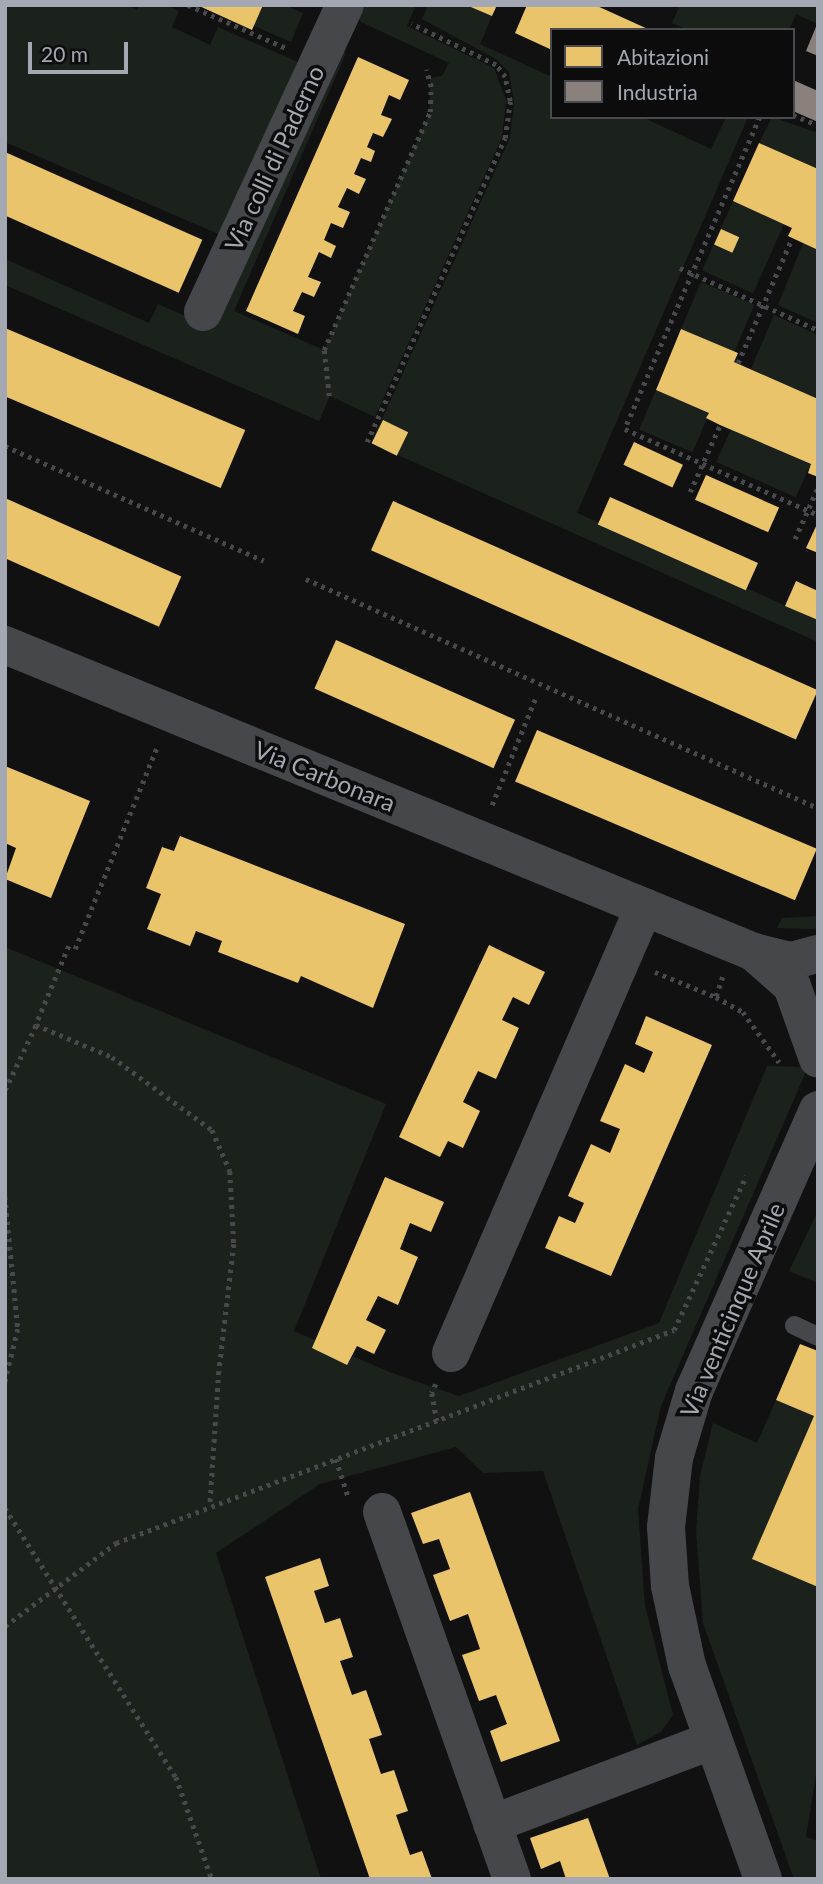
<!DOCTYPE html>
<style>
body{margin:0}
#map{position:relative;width:823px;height:1884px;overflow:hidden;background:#111112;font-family:Lato,sans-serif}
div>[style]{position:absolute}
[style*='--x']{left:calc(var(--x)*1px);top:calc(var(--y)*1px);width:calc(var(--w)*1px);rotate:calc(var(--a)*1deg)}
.green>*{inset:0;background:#1b221c;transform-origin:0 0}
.homes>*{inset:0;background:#e9c46a;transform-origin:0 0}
.industry>*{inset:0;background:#8a817c}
.path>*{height:4.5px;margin-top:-2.25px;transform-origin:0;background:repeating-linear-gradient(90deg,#47494c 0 3.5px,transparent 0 8.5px)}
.service>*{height:19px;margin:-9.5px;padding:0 9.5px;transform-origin:9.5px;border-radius:9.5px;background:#46474a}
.minor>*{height:38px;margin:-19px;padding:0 19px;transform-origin:19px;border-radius:19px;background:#46474a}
.tertiary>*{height:38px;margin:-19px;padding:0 19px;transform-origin:19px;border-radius:19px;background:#46474a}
span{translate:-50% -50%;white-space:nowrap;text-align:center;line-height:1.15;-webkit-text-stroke:7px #0c0c0d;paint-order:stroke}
.street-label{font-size:24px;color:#a3a8b2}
.frame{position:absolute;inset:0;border:7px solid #a3a8b2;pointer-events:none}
.legend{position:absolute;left:550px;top:28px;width:245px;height:91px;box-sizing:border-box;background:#0c0c0d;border:2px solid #484a4f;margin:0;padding:9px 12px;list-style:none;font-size:21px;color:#a3a8b2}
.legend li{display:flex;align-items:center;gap:14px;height:35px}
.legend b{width:35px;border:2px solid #484a4f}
.scale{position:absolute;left:28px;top:42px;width:100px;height:32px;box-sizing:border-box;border:4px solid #a3a8b2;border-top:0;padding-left:9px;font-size:21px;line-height:24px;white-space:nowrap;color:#a3a8b2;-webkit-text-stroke:5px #0c0c0d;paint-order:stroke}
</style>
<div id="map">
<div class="green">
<div style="clip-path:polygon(5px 5px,128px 5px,137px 10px,139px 5px,167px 5px,179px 11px,172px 27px,210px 45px,218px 27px,298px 62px,223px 236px,5px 142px)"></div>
<div style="clip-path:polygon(263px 5px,285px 5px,303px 13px,291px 42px,254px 26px)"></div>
<div style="clip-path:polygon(364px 5px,416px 5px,407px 26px,494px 68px,506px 100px,502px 137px,375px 417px,330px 396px,319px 421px,5px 285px,5px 259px,149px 323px,158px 304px,192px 319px,338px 49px,346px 53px,234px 311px,324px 350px,430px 112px,430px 78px,442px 76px,449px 63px,361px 22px,357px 15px)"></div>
<div style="clip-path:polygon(428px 5px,466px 5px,492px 16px,480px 44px,552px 77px,552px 117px,642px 117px,711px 149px,726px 117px,748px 117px,577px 513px,818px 620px,818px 642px,371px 443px,510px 138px,514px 103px,509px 72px,496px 59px,422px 19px)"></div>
<div style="clip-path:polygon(680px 5px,818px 5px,818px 24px,796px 14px,789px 30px,688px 30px,672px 23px)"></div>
<div style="clip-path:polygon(772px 117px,818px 133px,816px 168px,759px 143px)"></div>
<div style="left:733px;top:201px;width:56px;height:76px;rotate:24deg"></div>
<div style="clip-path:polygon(803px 243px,818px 250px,818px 323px,778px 305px)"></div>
<div style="left:701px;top:282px;width:58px;height:51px;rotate:23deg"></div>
<div style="clip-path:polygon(774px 315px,818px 335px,818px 399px,751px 369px)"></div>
<div style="left:656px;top:390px;width:58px;height:43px;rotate:23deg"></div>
<div style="left:731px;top:429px;width:87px;height:36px;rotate:24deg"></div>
<div style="clip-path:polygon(818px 916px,818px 928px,813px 929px,777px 928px,782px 918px)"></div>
<div style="clip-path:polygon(5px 947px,386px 1104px,294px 1331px,392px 1373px,459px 1396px,659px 1323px,767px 1066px,808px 1067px,661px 1406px,638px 1509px,645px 1606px,673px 1715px,661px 1732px,637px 1745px,543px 1471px,483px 1473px,456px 1447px,320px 1484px,216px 1553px,321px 1879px,5px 1879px)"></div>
<div style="clip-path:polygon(818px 1211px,818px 1283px,789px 1271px)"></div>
<div style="clip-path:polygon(776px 1400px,814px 1416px,753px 1559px,818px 1587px,818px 1762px,806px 1837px,818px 1841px,818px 1879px,794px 1879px,703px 1623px,696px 1531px,700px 1476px,713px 1423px,757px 1443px)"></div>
</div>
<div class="homes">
<div style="clip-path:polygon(197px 5px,263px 5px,252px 30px)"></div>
<div style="clip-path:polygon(466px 5px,497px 5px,492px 16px)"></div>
<div style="clip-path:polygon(527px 5px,595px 5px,650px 30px,552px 30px,552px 50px,515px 33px)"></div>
<div style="clip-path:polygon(358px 57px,409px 80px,400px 100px,389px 95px,381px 115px,392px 119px,383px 137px,373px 133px,367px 147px,375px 151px,371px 162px,361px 158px,354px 174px,366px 179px,359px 194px,347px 188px,338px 207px,350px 212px,343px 228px,331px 223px,324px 240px,336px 246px,331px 258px,319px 252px,308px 277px,321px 282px,314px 297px,302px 292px,293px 311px,305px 316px,298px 334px,246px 311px)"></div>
<div style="clip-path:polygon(759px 143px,818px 169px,818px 250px,788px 236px,792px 228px,733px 201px)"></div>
<div style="left:5px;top:152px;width:216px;height:58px;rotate:24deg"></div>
<div style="left:721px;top:229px;width:20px;height:17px;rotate:24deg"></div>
<div style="left:5px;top:328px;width:261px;height:63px;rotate:23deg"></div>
<div style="clip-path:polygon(681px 329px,738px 353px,734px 362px,818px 399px,818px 477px,808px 473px,811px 464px,720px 425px,706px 418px,709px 413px,656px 390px)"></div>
<div style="left:383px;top:420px;width:28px;height:26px;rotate:26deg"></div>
<div style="left:634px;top:442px;width:54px;height:25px;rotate:25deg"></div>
<div style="left:706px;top:475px;width:80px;height:27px;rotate:24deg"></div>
<div style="left:610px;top:497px;width:162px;height:30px;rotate:24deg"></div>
<div style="left:5px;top:498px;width:193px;height:55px;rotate:24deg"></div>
<div style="left:393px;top:501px;width:465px;height:54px;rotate:24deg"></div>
<div style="clip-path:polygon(818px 522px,818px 553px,806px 548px)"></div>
<div style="clip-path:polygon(796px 581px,818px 591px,818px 620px,785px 606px)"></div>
<div style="left:336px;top:640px;width:196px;height:53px;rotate:24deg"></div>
<div style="left:537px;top:730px;width:304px;height:56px;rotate:23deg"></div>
<div style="clip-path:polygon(5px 766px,90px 801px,51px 898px,5px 879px,16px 848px,5px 843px)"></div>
<div style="clip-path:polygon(180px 836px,405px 924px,373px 1008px,301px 976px,298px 983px,218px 952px,222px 941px,196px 931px,190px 946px,147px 929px,161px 894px,146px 888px,162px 847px,174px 851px)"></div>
<div style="clip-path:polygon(489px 945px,545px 972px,529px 1005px,513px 997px,502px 1020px,519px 1028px,496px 1079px,478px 1071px,463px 1102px,480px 1111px,463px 1148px,448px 1141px,440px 1157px,399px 1137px)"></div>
<div style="clip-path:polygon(646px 1016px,712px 1045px,611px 1276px,545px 1248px,559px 1216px,575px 1223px,584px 1203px,568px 1196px,591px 1144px,610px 1153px,620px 1129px,600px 1121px,625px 1064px,644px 1073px,653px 1052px,635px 1044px)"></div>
<div style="clip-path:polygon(385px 1177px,444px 1202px,431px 1232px,410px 1223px,400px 1249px,418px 1257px,398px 1305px,378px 1296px,366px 1320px,386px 1330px,374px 1354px,357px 1346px,347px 1365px,312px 1348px)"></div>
<div style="clip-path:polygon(800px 1344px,818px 1351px,818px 1587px,752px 1559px,814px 1416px,776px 1400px)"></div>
<div style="clip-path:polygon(470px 1492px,560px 1741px,501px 1762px,490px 1731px,507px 1724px,496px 1695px,479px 1701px,462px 1655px,480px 1649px,468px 1614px,450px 1621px,433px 1575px,450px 1569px,439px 1539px,423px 1544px,411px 1513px)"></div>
<div style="clip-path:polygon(320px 1558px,329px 1586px,314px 1591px,325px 1623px,340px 1618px,353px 1657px,340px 1661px,352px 1695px,366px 1690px,382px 1735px,369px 1739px,381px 1774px,394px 1770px,408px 1811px,396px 1815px,410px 1855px,422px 1851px,432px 1879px,370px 1879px,265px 1577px)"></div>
<div style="clip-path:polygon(588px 1818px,610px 1879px,566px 1879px,560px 1861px,541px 1869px,530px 1838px)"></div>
</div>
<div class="industry">
<div style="clip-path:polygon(818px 22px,818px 56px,806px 51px)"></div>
<div style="clip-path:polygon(793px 80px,818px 91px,818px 122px,793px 111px)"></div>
</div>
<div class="path">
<div style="--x:188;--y:5;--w:109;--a:23.7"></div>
<div style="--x:793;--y:115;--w:27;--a:22"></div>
<div style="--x:760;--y:117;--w:340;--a:113.4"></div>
<div style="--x:625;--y:429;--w:211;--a:24"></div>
<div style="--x:680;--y:268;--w:151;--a:24.2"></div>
<div style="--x:738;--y:363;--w:136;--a:-66.6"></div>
<div style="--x:329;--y:396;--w:46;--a:-96.2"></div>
<div style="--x:324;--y:350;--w:261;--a:-66"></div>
<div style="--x:430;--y:112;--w:25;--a:-88"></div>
<div style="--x:431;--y:87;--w:18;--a:-106"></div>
<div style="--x:367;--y:442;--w:334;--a:-65.6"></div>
<div style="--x:505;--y:138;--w:37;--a:-82"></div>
<div style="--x:510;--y:101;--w:25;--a:-102"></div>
<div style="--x:505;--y:77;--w:15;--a:-127"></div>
<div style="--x:496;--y:65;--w:94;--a:-154.2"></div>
<div style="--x:5;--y:446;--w:283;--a:23.9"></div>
<div style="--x:690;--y:492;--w:73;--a:-65.9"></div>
<div style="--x:795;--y:539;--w:57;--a:-66.1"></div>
<div style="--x:306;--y:579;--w:561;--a:24.1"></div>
<div style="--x:492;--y:805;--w:114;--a:-67.9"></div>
<div style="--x:69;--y:946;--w:86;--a:112.7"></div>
<div style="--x:36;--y:1025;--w:82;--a:22.8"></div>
<div style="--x:112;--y:1057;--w:124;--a:36.1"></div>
<div style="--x:212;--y:1130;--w:45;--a:66.3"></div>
<div style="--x:230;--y:1171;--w:73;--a:86.9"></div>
<div style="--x:234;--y:1244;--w:128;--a:96.7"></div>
<div style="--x:219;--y:1371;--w:136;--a:93.8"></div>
<div style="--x:75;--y:949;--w:220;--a:-67.9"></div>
<div style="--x:655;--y:972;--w:66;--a:22.3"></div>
<div style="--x:723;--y:977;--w:21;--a:109"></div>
<div style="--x:716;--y:997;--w:31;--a:29"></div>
<div style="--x:743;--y:1012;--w:62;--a:54.2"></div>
<div style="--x:5;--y:1090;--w:72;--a:-64.5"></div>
<div style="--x:5;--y:1196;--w:134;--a:84.4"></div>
<div style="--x:18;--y:1329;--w:55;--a:103.8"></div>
<div style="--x:436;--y:1384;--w:10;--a:114"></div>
<div style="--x:432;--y:1393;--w:28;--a:80"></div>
<div style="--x:336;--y:1459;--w:42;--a:72"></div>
<div style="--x:5;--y:1508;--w:319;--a:57.6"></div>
<div style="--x:176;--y:1777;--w:108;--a:70.6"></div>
<div style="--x:5;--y:1626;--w:139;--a:-36.8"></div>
<div style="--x:116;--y:1543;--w:597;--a:-20.89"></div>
<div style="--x:674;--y:1330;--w:170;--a:-64.9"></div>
</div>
<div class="service">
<div style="--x:794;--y:1325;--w:26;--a:25"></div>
</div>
<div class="minor">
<div style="--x:203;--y:312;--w:338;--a:-65.2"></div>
<div style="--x:5;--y:645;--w:809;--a:22.29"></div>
<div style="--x:754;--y:952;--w:38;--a:14"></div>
<div style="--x:791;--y:961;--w:28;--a:-15"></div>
<div style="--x:756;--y:954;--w:48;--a:41.6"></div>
<div style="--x:792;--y:986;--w:77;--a:70.4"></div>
<div style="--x:451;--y:1353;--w:486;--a:-66.6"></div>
<div style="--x:382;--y:1512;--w:389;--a:70.5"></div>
<div style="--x:492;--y:1824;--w:236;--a:-20.8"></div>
</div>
<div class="tertiary">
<div style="--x:763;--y:1879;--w:226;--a:-109.6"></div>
<div style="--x:687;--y:1666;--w:82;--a:-102"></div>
<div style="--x:670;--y:1586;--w:59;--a:-93.9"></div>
<div style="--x:666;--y:1527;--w:69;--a:-83.4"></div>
<div style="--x:674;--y:1458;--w:70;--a:-73.4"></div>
<div style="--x:694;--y:1391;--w:307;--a:-66.2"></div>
</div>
<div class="street-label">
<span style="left:274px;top:158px;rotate:-65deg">Via colli di Paderno</span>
<span style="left:325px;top:776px;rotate:22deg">Via Carbonara</span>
<span style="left:732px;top:1310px;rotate:-67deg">Via venticinque Aprile</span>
</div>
<div class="frame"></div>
<ul class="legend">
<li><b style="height:19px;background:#e9c46a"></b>Abitazioni</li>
<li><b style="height:19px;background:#8a817c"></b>Industria</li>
</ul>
<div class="scale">20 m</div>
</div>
